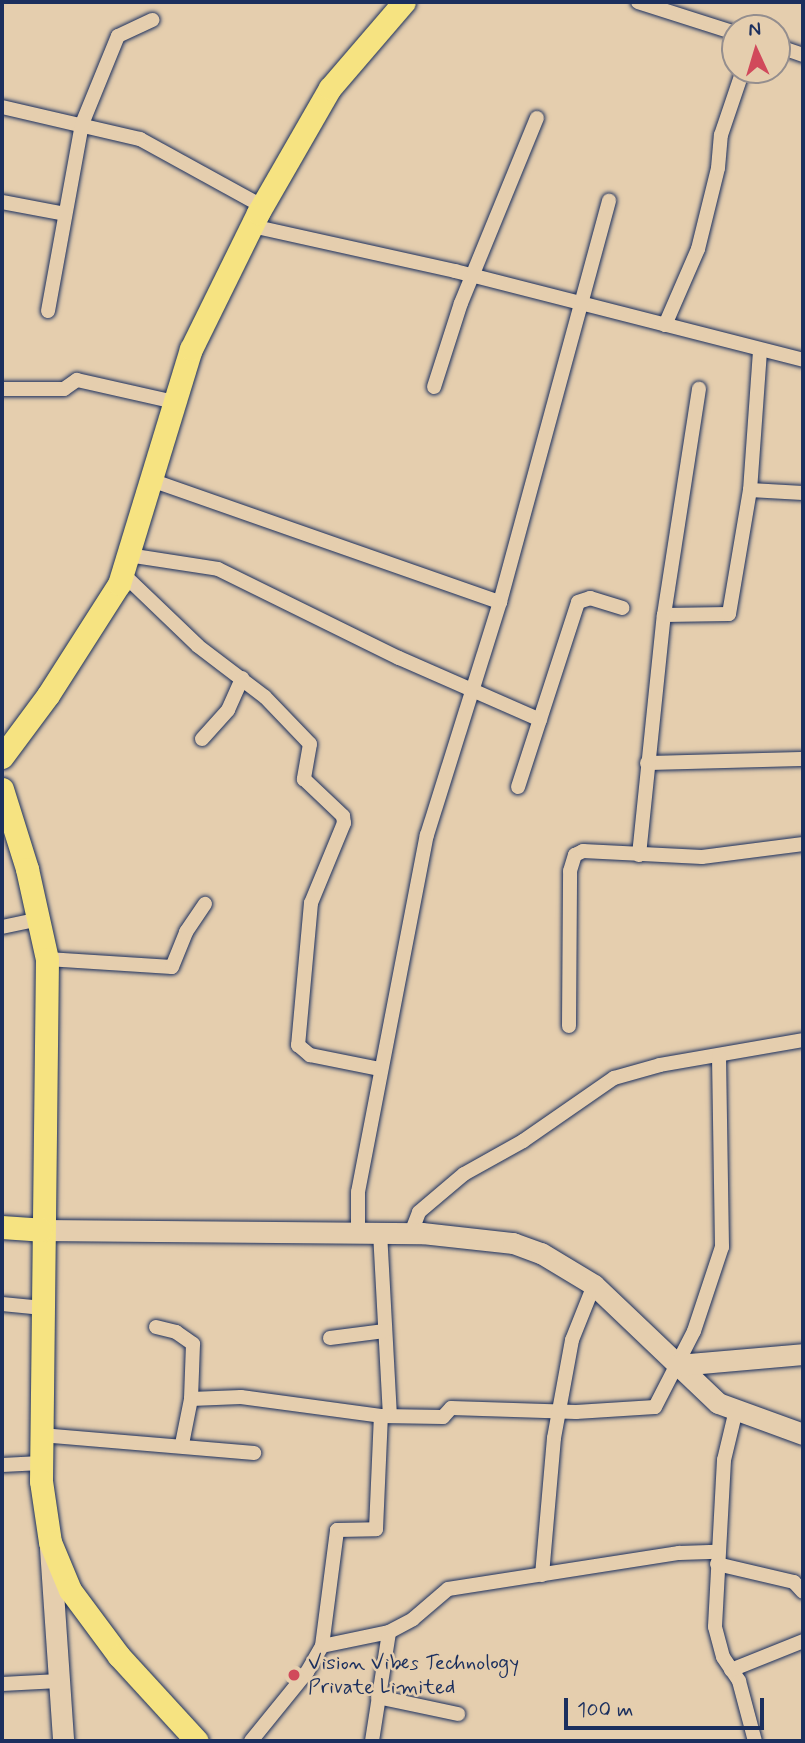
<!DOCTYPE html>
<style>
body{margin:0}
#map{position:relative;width:805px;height:1743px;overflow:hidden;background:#e5ceae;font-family:Mynerve,sans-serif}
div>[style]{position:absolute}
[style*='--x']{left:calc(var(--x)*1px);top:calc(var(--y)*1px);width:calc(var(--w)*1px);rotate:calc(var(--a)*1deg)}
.roads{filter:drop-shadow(0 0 2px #1b2f5e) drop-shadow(0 0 2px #1b2f5e)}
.minor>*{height:14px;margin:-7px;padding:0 7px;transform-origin:7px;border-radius:7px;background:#e5ceae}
.secondary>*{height:21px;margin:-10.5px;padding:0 10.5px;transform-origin:10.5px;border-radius:10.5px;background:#e5ceae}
.primary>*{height:23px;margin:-11.5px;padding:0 11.5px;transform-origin:11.5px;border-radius:11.5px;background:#f6e381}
.dots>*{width:19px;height:19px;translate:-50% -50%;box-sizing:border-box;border:4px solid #e5ceae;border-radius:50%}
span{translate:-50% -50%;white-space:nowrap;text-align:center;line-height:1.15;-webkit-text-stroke:5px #e5ceae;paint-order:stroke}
.poi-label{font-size:21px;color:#1b2f5e}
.left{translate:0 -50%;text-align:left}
.frame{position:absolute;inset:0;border:4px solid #1b2f5e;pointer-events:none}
.north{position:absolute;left:721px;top:14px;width:70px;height:70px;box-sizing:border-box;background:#e5ceae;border:2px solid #948e8e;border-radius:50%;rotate:356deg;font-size:19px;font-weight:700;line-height:28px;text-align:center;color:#1b2f5e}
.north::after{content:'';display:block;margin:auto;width:24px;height:32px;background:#d1495b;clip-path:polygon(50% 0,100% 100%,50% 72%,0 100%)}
.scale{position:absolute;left:564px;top:1698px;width:200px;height:32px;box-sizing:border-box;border:4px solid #1b2f5e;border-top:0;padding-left:9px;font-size:21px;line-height:24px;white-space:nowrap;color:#1b2f5e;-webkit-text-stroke:5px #e5ceae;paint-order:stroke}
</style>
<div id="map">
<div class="roads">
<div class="minor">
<div style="--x:638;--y:2;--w:102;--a:17.7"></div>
<div style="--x:777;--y:46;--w:28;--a:19"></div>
<div style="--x:2;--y:107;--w:142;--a:13.1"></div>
<div style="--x:140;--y:139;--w:139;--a:28.8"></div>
<div style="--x:2;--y:202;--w:64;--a:10.8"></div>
<div style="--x:252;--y:226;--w:208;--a:12.5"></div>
<div style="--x:455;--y:271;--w:359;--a:14.3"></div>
<div style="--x:48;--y:311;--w:190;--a:-79.7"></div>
<div style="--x:82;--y:124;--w:95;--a:-67.8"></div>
<div style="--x:118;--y:36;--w:38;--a:-25"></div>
<div style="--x:665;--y:325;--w:83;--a:-66.5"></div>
<div style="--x:698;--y:249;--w:83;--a:-76.1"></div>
<div style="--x:718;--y:168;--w:33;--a:-85"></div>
<div style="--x:721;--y:135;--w:69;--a:-71.3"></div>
<div style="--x:760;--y:351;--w:139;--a:94.1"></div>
<div style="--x:750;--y:490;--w:53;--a:3.2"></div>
<div style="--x:434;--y:387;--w:88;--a:-72.2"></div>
<div style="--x:461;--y:303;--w:200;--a:-67.7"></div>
<div style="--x:2;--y:389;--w:62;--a:0"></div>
<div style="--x:64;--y:389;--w:16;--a:-35"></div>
<div style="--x:77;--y:380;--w:100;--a:12.7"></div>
<div style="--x:151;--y:480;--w:370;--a:19.3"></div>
<div style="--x:128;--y:555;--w:91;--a:8.8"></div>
<div style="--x:218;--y:569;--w:202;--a:26.2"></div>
<div style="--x:399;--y:658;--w:154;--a:23.7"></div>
<div style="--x:122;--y:573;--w:105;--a:43.8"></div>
<div style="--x:198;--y:646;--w:84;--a:37.3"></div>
<div style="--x:265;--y:697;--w:65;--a:46.2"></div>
<div style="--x:310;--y:744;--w:36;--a:100"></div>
<div style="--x:304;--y:779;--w:54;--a:43.5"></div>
<div style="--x:343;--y:816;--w:7;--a:82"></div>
<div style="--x:344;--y:823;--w:87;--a:112.4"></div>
<div style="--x:311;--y:903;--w:143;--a:95.2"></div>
<div style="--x:298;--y:1045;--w:16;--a:40"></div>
<div style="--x:310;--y:1055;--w:71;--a:11.3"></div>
<div style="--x:664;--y:615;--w:65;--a:-0.9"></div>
<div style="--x:729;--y:614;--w:126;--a:-80.4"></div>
<div style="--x:202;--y:739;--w:39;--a:-48"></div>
<div style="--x:228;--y:710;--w:35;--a:-66"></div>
<div style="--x:647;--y:763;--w:156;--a:-1.5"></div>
<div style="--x:518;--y:787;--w:194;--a:-72"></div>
<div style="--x:578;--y:602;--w:13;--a:-18"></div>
<div style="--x:590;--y:598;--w:34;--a:17"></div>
<div style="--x:639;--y:855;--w:241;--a:-84.1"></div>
<div style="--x:664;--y:615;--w:229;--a:-81.2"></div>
<div style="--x:2;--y:927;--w:35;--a:-12"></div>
<div style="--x:47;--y:959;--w:125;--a:3.7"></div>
<div style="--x:172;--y:967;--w:38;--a:-68"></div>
<div style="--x:186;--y:932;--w:34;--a:-56"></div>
<div style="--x:569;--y:1026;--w:155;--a:-89.6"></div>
<div style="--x:570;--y:871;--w:17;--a:-73"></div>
<div style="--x:575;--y:855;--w:9;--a:-27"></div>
<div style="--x:583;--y:851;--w:119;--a:2.9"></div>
<div style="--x:702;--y:857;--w:102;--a:-7.3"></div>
<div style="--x:358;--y:1232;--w:40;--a:-90"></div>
<div style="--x:358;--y:1192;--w:364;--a:-79.1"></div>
<div style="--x:427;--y:835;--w:244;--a:-72.6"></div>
<div style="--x:500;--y:602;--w:416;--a:-74.8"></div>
<div style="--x:380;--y:1232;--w:184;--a:86.9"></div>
<div style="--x:411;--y:1233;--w:22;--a:-69"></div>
<div style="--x:419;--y:1212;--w:59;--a:-40.2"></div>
<div style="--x:464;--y:1174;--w:68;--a:-29.2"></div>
<div style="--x:523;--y:1141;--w:111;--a:-34.7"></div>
<div style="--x:614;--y:1078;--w:48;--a:-15.8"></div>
<div style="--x:660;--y:1065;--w:145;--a:-9.9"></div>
<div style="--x:2;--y:1304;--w:41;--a:5.6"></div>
<div style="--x:156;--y:1327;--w:21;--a:14"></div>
<div style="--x:176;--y:1332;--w:21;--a:35"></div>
<div style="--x:193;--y:1344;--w:55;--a:92.1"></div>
<div style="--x:191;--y:1399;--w:46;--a:101.3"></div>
<div style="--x:330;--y:1338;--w:55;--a:-7.3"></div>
<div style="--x:191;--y:1399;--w:50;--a:-2.3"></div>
<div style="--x:241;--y:1397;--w:141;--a:7.7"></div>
<div style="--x:381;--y:1416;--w:62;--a:0.9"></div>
<div style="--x:443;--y:1417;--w:12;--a:-48"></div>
<div style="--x:451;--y:1408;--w:125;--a:1.8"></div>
<div style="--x:576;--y:1412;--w:79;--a:-3.6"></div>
<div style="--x:655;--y:1407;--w:85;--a:-62.8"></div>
<div style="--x:694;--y:1331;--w:89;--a:-71.6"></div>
<div style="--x:722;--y:1247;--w:191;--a:-90.9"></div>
<div style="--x:736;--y:1410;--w:51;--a:103.5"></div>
<div style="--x:724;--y:1460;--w:167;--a:93.1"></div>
<div style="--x:715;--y:1627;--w:31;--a:75"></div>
<div style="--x:723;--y:1657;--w:29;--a:56"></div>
<div style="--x:739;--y:1681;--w:62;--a:75.1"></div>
<div style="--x:41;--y:1435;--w:214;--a:4.8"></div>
<div style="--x:2;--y:1465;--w:39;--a:-3"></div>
<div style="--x:717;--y:1564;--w:79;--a:13.2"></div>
<div style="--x:794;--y:1582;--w:13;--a:48"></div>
<div style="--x:542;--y:1575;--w:138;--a:-85"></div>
<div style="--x:554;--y:1438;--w:100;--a:-79.6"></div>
<div style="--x:572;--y:1340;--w:59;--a:-68.2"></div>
<div style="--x:322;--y:1646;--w:117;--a:-82.6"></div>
<div style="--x:337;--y:1530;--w:39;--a:-1"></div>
<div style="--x:376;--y:1529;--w:113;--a:-87.5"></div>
<div style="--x:731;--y:1670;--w:78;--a:-21.9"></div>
<div style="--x:2;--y:1684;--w:57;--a:-3"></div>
<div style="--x:378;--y:1697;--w:82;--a:12"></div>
<div style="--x:251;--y:1741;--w:89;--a:-50.9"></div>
<div style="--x:307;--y:1672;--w:30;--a:-60"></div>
<div style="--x:322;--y:1646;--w:68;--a:-11.8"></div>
<div style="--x:389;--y:1632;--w:27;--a:-28"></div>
<div style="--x:413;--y:1619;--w:46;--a:-40.6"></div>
<div style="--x:448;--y:1589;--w:234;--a:-8.9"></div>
<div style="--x:679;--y:1553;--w:38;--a:-2"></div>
<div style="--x:372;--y:1741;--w:110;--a:-81.1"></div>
</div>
<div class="secondary">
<div style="--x:41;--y:1230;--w:381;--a:0.5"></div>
<div style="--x:422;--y:1233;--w:92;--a:6.3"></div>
<div style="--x:513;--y:1243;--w:30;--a:20"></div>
<div style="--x:541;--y:1253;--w:62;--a:31.1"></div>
<div style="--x:594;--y:1285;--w:171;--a:43.6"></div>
<div style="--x:718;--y:1403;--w:90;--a:20"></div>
<div style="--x:678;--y:1365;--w:125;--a:-5"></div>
<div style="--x:50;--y:1548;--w:193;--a:86.1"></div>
</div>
<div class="primary">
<div style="--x:2;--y:757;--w:77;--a:-53.4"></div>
<div style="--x:48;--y:695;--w:132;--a:-57.4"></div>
<div style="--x:119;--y:584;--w:246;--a:-73"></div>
<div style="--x:191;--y:349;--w:152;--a:-63.8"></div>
<div style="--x:258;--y:213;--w:144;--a:-60.1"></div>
<div style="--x:330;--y:88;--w:113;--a:-49.3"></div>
<div style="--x:2;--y:789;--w:84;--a:72.6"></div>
<div style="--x:27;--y:869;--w:92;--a:77.5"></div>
<div style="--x:47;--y:959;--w:522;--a:90.66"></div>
<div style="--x:41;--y:1481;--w:62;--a:81.6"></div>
<div style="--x:50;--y:1542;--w:52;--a:67.4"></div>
<div style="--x:70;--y:1590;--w:82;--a:53.4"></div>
<div style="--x:119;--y:1656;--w:115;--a:47.5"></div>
<div style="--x:2;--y:1227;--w:39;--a:4"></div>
</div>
</div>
<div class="dots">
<div style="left:294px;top:1675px;background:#d1495b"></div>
</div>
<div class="poi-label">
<span class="left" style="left:308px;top:1675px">Vision Vibes Technology<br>Private Limited</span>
</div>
<div class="frame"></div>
<div class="north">N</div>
<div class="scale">100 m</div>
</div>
